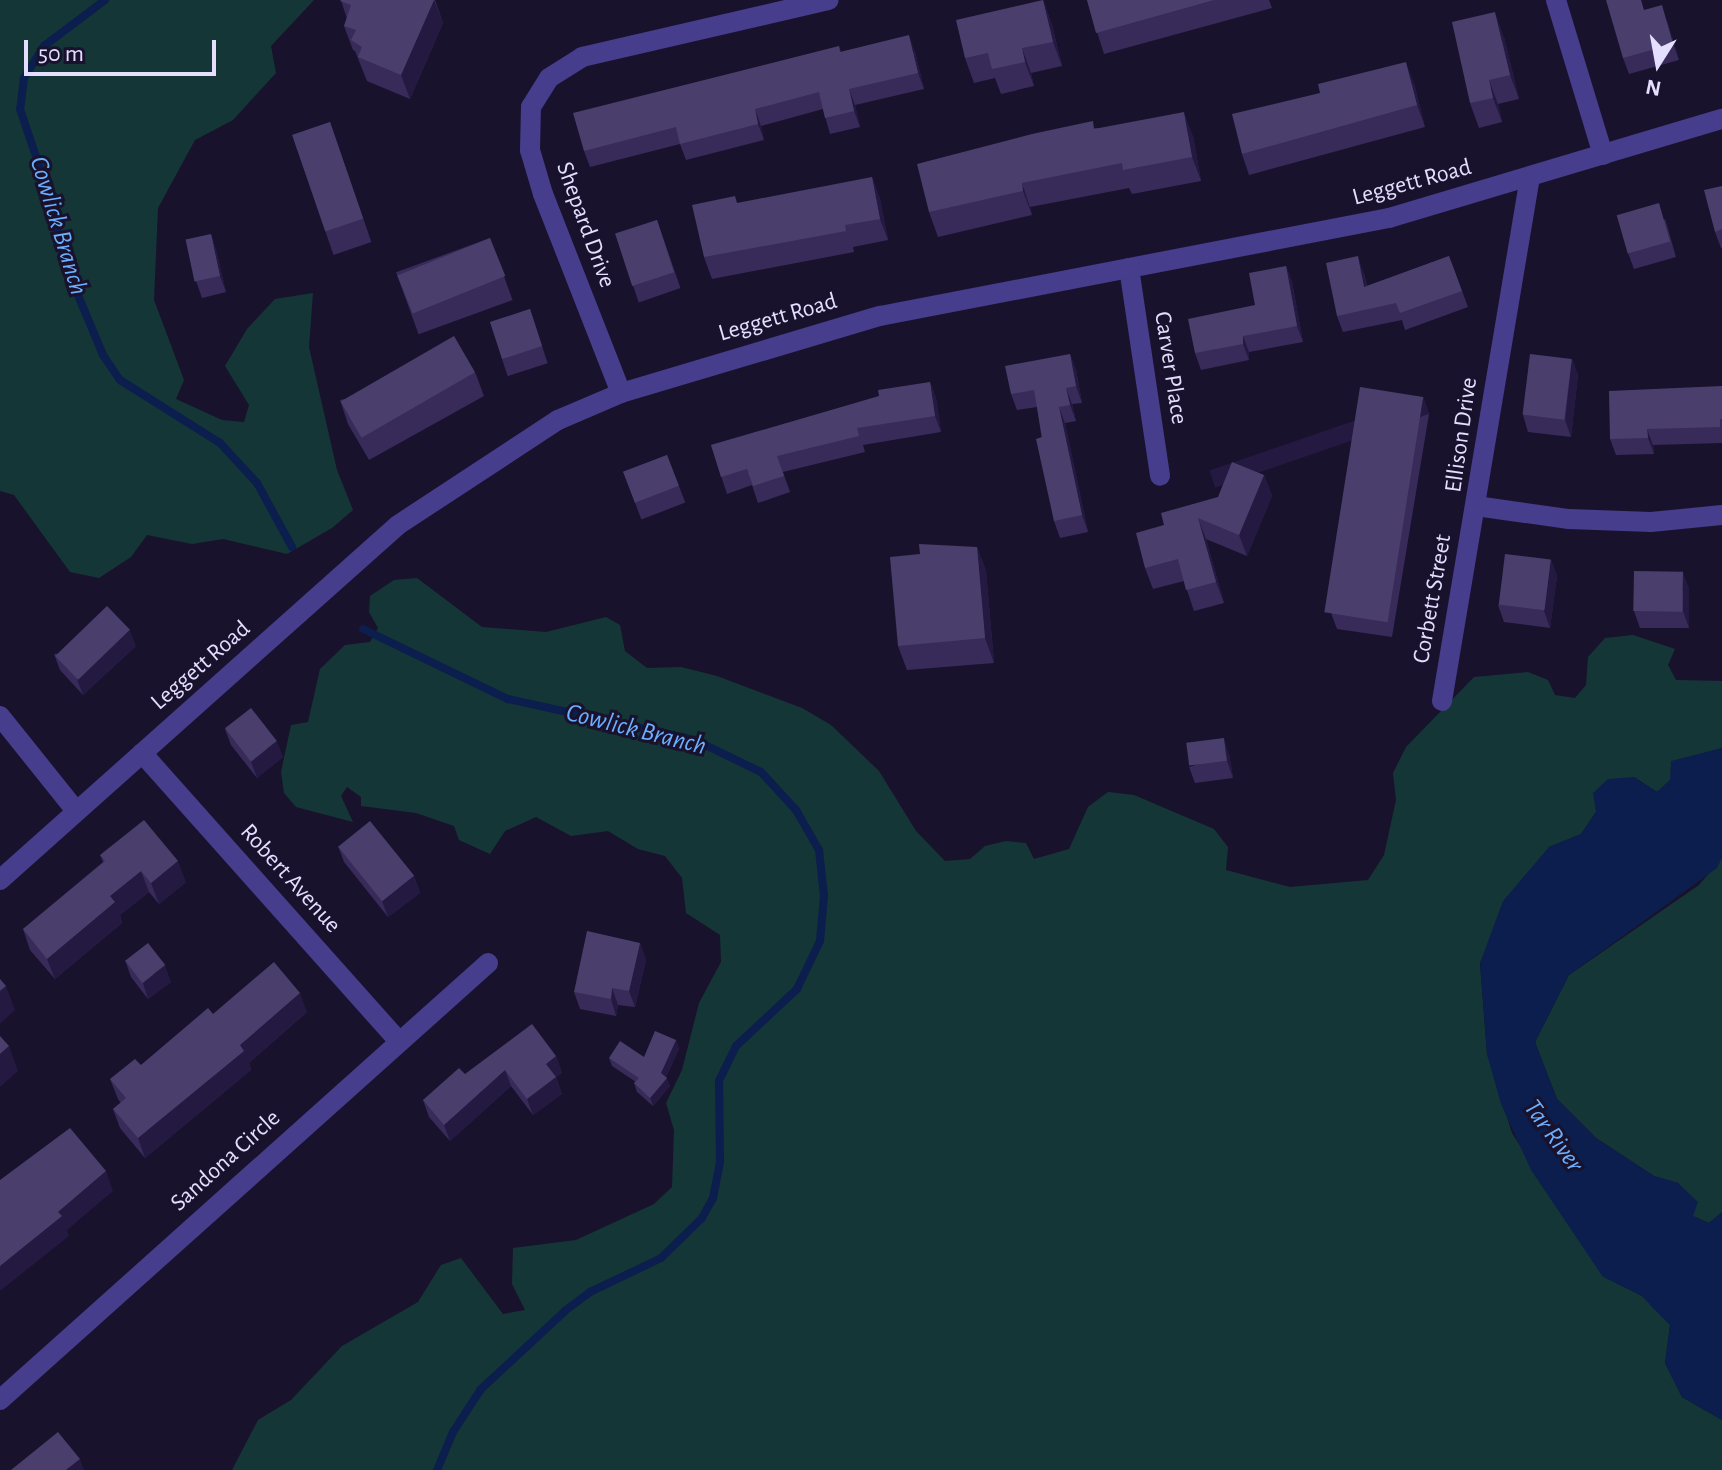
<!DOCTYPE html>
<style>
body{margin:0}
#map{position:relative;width:1722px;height:1470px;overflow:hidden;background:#19122d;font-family:"Alegreya Sans",sans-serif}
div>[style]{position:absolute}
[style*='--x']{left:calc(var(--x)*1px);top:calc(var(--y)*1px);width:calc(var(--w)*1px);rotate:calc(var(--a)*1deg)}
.green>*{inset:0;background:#153637}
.water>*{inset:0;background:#0b1e4d}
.stream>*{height:8px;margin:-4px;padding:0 4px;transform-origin:4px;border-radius:4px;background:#0b1e4d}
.street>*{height:20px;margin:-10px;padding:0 10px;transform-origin:10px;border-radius:10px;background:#463d8c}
.wall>*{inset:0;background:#382b5a;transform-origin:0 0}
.shaded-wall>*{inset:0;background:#241941;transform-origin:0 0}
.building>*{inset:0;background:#4a3f6c;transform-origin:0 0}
span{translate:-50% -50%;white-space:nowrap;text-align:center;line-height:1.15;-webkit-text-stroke:6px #19122d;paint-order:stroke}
.street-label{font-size:24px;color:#e4deff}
.water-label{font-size:26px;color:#6cafff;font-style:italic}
.north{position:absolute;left:1618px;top:24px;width:80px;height:80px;-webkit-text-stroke:6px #19122d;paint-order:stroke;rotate:191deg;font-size:22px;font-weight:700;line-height:32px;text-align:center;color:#e4deff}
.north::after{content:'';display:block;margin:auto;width:28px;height:36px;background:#e4deff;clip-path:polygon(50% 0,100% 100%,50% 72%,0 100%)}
.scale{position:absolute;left:24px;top:40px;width:192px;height:36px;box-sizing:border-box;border:4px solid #e4deff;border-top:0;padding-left:10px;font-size:24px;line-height:28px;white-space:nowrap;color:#e4deff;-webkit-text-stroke:6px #19122d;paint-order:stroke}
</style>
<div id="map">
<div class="green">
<div style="clip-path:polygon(0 0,314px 0,271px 46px,276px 73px,233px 120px,195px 140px,158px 208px,154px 300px,184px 380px,176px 399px,222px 420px,244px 422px,249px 405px,225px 366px,247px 329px,275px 299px,313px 293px,309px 347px,337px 470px,353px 510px,332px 528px,287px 554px,223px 539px,192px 544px,147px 535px,131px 557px,99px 578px,70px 572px,14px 495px,0 491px)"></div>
<div style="clip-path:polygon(417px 578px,482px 627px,546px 632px,606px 617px,620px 625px,625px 651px,647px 668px,681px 667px,717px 676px,802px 708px,831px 725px,879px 771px,916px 831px,945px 861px,970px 859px,985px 846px,1006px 841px,1026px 843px,1034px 859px,1069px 849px,1088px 807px,1108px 792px,1134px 795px,1214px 829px,1228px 847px,1226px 870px,1290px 887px,1368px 880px,1384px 855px,1396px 800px,1393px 773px,1406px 747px,1474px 677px,1528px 672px,1548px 680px,1555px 695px,1575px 698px,1586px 685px,1588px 657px,1605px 638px,1633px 635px,1675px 649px,1668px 665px,1676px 680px,1722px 681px,1722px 748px,1698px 755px,1657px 792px,1634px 777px,1596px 812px,1581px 834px,1549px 847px,1480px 963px,1487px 1054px,1512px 1133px,1603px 1276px,1642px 1296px,1670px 1325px,1665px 1363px,1682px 1397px,1722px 1420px,1722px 1470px,232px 1470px,258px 1420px,291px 1400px,342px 1346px,418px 1302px,441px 1265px,461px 1258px,503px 1314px,525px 1310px,512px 1284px,513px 1248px,576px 1240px,654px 1204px,672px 1187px,674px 1130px,666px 1103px,682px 1070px,699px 1003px,721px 962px,720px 935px,686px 913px,682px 878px,665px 856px,638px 849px,608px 831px,571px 836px,536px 817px,505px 831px,490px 854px,459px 840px,454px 826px,416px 813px,361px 806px,361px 797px,347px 787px,341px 796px,353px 822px,296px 807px,284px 793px,281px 772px,291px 725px,308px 722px,320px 669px,345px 645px,370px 642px,378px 628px,369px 612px,370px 596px,394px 580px)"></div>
<div style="clip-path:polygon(1722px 858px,1722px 1212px,1709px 1223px,1693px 1216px,1678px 1183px,1654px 1176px,1596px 1138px,1557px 1099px,1535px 1042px,1569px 975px,1699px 885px)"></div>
</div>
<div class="water">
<div style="clip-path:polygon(1722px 748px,1722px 858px,1717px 868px,1569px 975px,1535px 1042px,1557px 1099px,1596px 1138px,1654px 1176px,1678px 1183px,1698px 1202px,1693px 1216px,1709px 1223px,1722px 1212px,1722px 1420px,1682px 1397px,1665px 1363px,1670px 1325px,1642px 1296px,1603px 1277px,1531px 1170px,1501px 1104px,1487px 1054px,1480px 963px,1503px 901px,1549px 847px,1581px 834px,1596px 812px,1593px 793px,1608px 779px,1634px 777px,1657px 792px,1670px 780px,1671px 761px)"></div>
</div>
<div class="stream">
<div style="--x:105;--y:0;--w:76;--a:143"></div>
<div style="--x:44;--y:46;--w:38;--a:122"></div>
<div style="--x:24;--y:78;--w:31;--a:97"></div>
<div style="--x:20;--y:109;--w:94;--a:71.4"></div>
<div style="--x:50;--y:198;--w:66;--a:77.7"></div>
<div style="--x:64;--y:262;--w:101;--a:67.2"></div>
<div style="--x:103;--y:355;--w:30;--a:56"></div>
<div style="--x:120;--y:380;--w:118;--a:32.2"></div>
<div style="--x:220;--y:443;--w:54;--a:47.2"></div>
<div style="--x:257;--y:483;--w:73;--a:61.3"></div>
<div style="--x:363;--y:629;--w:161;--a:25.8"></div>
<div style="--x:508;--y:699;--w:191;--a:12.4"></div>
<div style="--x:695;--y:740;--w:73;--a:25.9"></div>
<div style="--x:761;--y:772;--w:52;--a:47.4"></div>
<div style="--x:796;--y:810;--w:46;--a:60.1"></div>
<div style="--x:819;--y:850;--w:46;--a:83.8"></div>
<div style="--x:824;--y:896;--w:45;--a:95.1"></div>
<div style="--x:820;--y:941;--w:53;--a:115.6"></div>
<div style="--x:797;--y:989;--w:83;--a:136.9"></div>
<div style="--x:736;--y:1046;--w:39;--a:116"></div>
<div style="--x:719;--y:1081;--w:81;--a:89.3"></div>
<div style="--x:720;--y:1162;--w:37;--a:101"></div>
<div style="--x:713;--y:1198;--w:23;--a:119"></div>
<div style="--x:702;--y:1218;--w:57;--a:135.7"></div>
<div style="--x:661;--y:1258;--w:79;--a:154.4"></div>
<div style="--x:590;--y:1292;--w:31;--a:143"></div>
<div style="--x:565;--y:1311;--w:115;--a:137.1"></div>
<div style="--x:481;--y:1389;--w:51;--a:123.1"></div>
<div style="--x:453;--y:1432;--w:41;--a:112.8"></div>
</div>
<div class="street">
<div style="--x:1556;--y:0;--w:162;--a:73.1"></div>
<div style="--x:1129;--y:268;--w:210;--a:81.5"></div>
<div style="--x:621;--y:393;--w:214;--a:-111.4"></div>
<div style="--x:543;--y:194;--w:46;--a:-106.5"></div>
<div style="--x:530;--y:150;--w:43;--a:-88.7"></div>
<div style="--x:531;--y:107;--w:34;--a:-58"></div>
<div style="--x:549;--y:78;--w:39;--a:-32"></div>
<div style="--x:582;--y:57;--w:253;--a:-13"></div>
<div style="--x:1476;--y:506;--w:94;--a:8"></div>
<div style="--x:1569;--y:519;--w:82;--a:2.1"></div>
<div style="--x:1651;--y:522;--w:71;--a:-5.6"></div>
<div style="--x:1442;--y:701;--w:531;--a:-80.47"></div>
<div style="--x:0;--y:716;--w:122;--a:51.3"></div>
<div style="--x:142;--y:753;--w:386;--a:48.3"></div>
<div style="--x:0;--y:880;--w:533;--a:-41.73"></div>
<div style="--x:398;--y:525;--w:191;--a:-33.3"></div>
<div style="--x:558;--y:420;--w:69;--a:-23.2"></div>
<div style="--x:621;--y:393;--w:270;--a:-16.6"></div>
<div style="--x:880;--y:316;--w:518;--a:-10.9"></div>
<div style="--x:1389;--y:218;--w:347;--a:-16.6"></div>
<div style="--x:0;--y:1400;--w:655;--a:-41.84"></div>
</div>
<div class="wall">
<div style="clip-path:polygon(341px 0,435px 0,443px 23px,410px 99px,367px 81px,355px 51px,353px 50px,344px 26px,347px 19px)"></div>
<div style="clip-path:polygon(1043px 0,1052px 25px,1062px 66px,1031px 73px,1034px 86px,1001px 94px,995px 78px,974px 83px,965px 58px)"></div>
<div style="clip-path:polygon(1087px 0,1269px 0,1272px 8px,1104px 54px)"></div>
<div style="clip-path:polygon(1645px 10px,1667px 21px,1679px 60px,1629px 74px,1623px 58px)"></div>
<div style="clip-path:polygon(1504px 37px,1519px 99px,1498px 104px,1502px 122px,1479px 128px,1470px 103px)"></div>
<div style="clip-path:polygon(839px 46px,841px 52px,915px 52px,924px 89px,855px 105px,860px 127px,830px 134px,823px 109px,761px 126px,764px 140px,686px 160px,680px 144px,590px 167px,584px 151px)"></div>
<div style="clip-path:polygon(1414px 83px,1425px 127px,1249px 175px,1242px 154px)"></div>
<div style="left:330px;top:122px;width:127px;height:40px;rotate:71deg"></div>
<div style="clip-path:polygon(1095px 128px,1193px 136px,1201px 181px,1132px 194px,1129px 188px,1030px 207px,1032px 215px,938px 237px,929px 212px)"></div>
<div style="clip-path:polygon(872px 177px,880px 199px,888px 240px,853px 247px,854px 252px,712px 279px,704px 257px)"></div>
<div style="clip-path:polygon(1722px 186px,1722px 248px,1721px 248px,1715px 232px)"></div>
<div style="clip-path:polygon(1665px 219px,1676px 257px,1634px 269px,1628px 253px)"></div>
<div style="left:657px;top:220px;width:72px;height:44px;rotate:71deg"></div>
<div style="clip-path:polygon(211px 234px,216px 250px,226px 292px,202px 298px,196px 281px)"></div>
<div style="left:490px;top:238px;width:66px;height:100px;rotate:70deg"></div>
<div style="clip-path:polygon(1449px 256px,1468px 307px,1405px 330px,1402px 320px,1343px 332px,1337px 316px,1364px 273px,1367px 286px)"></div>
<div style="clip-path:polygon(1286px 266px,1292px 282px,1303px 342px,1249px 352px,1249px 360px,1201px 370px,1195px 353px,1255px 305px)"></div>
<div style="left:530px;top:309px;width:57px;height:42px;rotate:72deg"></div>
<div style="clip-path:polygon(1070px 354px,1076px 370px,1082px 403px,1072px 404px,1076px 421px,1065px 423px,1088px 532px,1060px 538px,1054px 521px,1037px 407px,1017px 410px,1011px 394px)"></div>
<div style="clip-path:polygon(1572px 359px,1578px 375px,1571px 437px,1528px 432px,1523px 415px)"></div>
<div style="clip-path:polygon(475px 372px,484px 396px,369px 460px,348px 424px,340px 400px)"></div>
<div style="clip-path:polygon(930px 382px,936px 398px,941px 432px,863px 445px,865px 452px,783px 472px,790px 492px,758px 503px,752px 485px,727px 494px,711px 445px)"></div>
<div style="clip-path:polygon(1722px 386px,1722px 443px,1653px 445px,1654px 454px,1616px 455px,1610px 439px)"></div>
<div style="clip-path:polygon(1423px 397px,1429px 414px,1392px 637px,1337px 629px,1331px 613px)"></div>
<div style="left:667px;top:455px;width:51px;height:47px;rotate:69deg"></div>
<div style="clip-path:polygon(1264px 475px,1272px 496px,1247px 556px,1206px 539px,1224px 603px,1194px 611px,1184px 581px,1153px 589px,1145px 568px,1164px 525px)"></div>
<div style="clip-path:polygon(977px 547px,986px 571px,994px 663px,907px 670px,898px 646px,920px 554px)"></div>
<div style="clip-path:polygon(1551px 560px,1557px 576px,1550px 628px,1504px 622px,1498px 605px)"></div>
<div style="clip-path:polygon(1689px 588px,1689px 628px,1640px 628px,1634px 611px)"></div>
<div style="clip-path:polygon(136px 646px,83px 695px,60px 670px,54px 654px)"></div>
<div style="clip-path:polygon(225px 729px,283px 757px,257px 778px,231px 745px)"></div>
<div style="clip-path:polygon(1229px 754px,1233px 778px,1195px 783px,1189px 767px)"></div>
<div style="clip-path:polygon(338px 846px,414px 876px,420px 893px,388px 917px,344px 862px)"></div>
<div style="clip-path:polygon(100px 855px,186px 882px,159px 904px,149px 892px,120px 915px,122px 923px,55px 979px,30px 950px,23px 929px,103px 862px)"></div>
<div style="clip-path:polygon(640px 943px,646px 960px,635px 1007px,618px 1005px,616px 1016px,580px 1009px,574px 992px)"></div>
<div style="clip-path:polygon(125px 960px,171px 982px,148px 999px,131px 977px)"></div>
<div style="clip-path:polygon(307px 1012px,249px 1063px,251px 1070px,145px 1158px,120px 1128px,113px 1109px,121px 1103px,118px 1099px,110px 1079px,141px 1065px,213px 1014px)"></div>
<div style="clip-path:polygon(676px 1040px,679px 1049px,666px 1077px,670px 1086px,653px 1106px,637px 1092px,634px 1083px,636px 1082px,612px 1066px,609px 1058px,644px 1057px)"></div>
<div style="clip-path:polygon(556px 1056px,562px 1073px,556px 1077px,562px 1094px,533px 1115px,511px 1086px,450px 1141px,429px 1117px,423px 1100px,465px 1074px)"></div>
</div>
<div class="shaded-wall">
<div style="clip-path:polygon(434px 0,443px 23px,410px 99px,401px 75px)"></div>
<div style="clip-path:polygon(1043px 0,1052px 25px,1062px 66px,1053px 42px)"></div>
<div style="clip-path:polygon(1662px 5px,1667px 21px,1679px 60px,1673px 44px)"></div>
<div style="clip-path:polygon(1495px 12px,1504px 37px,1519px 99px,1510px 75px)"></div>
<div style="clip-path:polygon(909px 35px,915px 52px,924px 89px,918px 73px)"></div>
<div style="clip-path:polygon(1022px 48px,1031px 73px,1034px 86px,1025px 62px)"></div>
<div style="clip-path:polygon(1406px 62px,1414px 83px,1425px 127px,1417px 105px)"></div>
<div style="clip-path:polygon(1489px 80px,1498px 104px,1502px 122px,1493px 98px)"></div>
<div style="clip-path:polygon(849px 89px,855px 105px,860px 127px,854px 111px)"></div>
<div style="clip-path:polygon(755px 109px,761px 126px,764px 140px,758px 124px)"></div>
<div style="clip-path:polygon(1184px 112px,1193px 136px,1201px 181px,1192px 157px)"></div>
<div style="clip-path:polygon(872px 177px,880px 199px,888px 240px,880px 219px)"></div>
<div style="clip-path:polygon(1022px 183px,1030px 207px,1032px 215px,1023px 191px)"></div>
<div style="clip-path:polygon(211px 234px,216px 250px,226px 292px,220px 276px)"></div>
<div style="clip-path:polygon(1358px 256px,1364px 273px,1370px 304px,1364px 287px)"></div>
<div style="clip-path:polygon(1286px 266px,1292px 282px,1303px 342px,1297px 326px)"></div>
<div style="clip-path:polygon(1243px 336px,1249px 352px,1249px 360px,1243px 344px)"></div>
<div style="clip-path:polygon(1070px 354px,1076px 370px,1082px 403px,1076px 386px)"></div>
<div style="clip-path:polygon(1572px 359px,1578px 375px,1571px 437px,1565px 420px)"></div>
<div style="clip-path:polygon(930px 382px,936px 398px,941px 432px,935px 416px)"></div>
<div style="clip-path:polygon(1066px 388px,1072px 404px,1076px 421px,1070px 405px)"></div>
<div style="left:1423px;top:397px;width:18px;height:226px;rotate:71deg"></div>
<div style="clip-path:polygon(1059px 407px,1065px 423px,1088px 532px,1082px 515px)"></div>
<div style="clip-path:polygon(1647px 429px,1653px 445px,1654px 454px,1648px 438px)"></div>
<div style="clip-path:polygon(1264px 475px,1272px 496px,1247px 556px,1239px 535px)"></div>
<div style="clip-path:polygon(1198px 518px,1206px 539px,1224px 603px,1216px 582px)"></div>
<div style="clip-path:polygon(977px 547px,986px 571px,994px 663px,985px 638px)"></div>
<div style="clip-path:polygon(1551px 560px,1557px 576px,1550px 628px,1544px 611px)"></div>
<div style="clip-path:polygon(1683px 572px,1689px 588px,1689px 628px,1683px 611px)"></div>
<div style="clip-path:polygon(130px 630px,136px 646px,83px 695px,77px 679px)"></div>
<div style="clip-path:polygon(1224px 738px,1229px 754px,1233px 778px,1227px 761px)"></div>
<div style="clip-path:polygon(277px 741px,283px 757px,257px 778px,251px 762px)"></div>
<div style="clip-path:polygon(178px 861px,186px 882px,159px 904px,151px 883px)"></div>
<div style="clip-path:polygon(141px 871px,149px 892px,120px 915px,122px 923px,55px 979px,47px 959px,110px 896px)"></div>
<div style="clip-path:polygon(414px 876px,420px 893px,388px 917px,382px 901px)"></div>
<div style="clip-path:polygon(640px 943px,646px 960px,635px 1007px,629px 991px)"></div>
<div style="clip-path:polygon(165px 965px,171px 982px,148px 999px,143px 983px)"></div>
<div style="clip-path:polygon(6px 986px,15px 1010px,0 1024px,0 991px)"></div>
<div style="clip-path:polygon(612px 988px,618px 1005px,616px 1016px,611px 999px)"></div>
<div style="clip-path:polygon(300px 993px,307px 1012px,249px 1063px,251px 1070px,145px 1158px,138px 1138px,240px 1045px)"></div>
<div style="clip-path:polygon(676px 1040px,679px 1049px,664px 1081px,661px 1073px)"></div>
<div style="clip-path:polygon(9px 1046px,18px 1071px,0 1087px,0 1054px)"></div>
<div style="clip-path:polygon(556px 1056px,562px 1073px,556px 1077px,562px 1094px,533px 1115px,527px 1099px,546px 1064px)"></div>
<div style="clip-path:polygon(505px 1070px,511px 1086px,450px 1141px,444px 1125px)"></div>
<div style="clip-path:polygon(667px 1078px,670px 1086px,653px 1106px,650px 1098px)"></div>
<div style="clip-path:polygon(106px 1171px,113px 1191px,67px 1230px,69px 1236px,0 1291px,0 1266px,58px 1212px)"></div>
<div style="clip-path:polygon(80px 1459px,84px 1470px,66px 1470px)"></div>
</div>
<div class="building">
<div style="clip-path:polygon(341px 0,434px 0,401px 75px,358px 57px,362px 47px,351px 40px,356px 30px,344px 26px,351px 5px,340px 1px)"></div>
<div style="clip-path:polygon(1043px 0,1053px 42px,1022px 48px,1025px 62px,992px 69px,988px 53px,965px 58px,956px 20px)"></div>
<div style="clip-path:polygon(1087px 0,1214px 0,1096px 33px)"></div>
<div style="clip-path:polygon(1606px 0,1641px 0,1644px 10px,1662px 5px,1673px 44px,1623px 58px)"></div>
<div style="clip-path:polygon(1495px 12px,1510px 75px,1489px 80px,1493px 98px,1470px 103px,1452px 22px)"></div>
<div style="clip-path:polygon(909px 35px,918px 73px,849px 89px,854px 111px,825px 118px,819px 92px,755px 109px,758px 124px,680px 144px,676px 127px,584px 151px,573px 113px,839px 46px,840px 52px)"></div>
<div style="clip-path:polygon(1406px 62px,1417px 105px,1242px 154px,1232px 114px,1320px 93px,1318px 84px)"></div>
<div style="clip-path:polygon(1184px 112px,1192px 157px,1123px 170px,1122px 163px,1022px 183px,1023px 191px,929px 212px,917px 164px,1032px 134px,1093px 121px,1094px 129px)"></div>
<div style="left:330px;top:122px;width:102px;height:40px;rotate:71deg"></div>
<div style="clip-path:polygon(872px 177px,880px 219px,845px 225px,846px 231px,704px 257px,692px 205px,735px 196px,737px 203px)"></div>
<div style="clip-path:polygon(1722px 186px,1722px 229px,1715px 232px,1704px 190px)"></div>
<div style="left:1659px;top:203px;width:40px;height:44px;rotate:74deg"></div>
<div style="left:657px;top:220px;width:55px;height:44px;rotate:72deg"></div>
<div style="left:211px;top:234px;width:43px;height:26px;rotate:78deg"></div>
<div style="left:490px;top:238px;width:41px;height:100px;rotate:68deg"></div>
<div style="clip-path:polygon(1358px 256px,1364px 287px,1449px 256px,1462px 291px,1400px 313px,1396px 303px,1337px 316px,1326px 263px)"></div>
<div style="clip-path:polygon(1286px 266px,1297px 326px,1243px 336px,1243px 344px,1195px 353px,1188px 319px,1255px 305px,1249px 273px)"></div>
<div style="left:530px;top:309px;width:39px;height:42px;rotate:72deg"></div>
<div style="left:454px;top:336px;width:42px;height:131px;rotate:60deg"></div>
<div style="clip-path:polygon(1070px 354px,1076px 386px,1066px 388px,1070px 405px,1059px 407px,1082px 515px,1054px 521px,1036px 439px,1042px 437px,1034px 390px,1011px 394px,1005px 366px)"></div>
<div style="left:1530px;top:354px;width:42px;height:61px;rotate:7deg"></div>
<div style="clip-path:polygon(930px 382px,935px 416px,857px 428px,859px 436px,777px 456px,784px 476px,753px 486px,747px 469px,721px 477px,711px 445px,879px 396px,878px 390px)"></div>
<div style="clip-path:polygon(1722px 386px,1722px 419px,1720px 419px,1720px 427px,1647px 429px,1648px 438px,1610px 439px,1609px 391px)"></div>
<div style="left:1360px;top:387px;width:64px;height:228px;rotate:9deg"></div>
<div style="left:667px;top:455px;width:33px;height:47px;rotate:69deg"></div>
<div style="clip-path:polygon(1232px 462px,1264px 475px,1239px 535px,1198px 518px,1216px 582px,1186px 590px,1178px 559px,1145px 568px,1136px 533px,1164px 525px,1161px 513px,1218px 497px)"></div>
<div style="clip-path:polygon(919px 544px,977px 547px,985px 638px,898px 646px,890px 557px,920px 554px)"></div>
<div style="left:1505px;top:554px;width:46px;height:51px;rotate:7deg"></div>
<div style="left:1634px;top:571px;width:49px;height:40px;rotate:1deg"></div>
<div style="left:107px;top:606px;width:33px;height:72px;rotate:46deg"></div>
<div style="left:251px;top:708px;width:42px;height:33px;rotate:52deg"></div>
<div style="left:1224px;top:738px;width:23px;height:38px;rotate:83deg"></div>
<div style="clip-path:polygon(144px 820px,178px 861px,151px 883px,141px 871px,110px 896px,115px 902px,47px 959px,23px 929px,105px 861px,100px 855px)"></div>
<div style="left:370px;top:821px;width:70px;height:41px;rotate:51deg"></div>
<div style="clip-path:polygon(587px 931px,640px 943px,629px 991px,612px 988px,611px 999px,574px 992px)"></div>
<div style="left:148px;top:943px;width:28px;height:29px;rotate:52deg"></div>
<div style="clip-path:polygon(274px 962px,300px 993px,240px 1045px,244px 1051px,138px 1138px,113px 1109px,126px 1098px,110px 1079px,135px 1059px,141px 1065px,208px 1008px,213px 1014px)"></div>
<div style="clip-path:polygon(0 979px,6px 986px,0 991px)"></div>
<div style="clip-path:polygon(532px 1024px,556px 1056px,546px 1064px,556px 1077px,527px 1099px,505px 1070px,444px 1125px,423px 1100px,459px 1068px,465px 1074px)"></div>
<div style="clip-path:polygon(655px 1031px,676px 1040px,661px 1073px,667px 1078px,650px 1098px,634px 1083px,639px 1078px,609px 1058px,620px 1041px,644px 1057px)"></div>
<div style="clip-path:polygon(0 1036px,9px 1046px,0 1054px)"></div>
<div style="clip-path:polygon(70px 1128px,106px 1171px,58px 1212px,62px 1216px,0 1266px,0 1180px)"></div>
<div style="clip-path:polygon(58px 1432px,80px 1459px,66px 1470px,11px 1470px)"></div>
</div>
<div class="street-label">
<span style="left:1412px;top:183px;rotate:-15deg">Leggett Road</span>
<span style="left:585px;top:225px;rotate:70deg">Shepard Drive</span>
<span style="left:778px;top:318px;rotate:-16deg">Leggett Road</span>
<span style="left:1170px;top:368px;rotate:81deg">Carver Place</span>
<span style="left:1462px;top:435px;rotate:-82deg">Ellison Drive</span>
<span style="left:1433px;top:599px;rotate:-80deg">Corbett Street</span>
<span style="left:201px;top:666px;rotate:-41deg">Leggett Road</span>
<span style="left:290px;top:879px;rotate:48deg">Robert Avenue</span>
<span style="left:226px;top:1161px;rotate:-42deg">Sandona Circle</span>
</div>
<div class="water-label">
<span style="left:58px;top:226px;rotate:73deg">Cowlick Branch</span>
<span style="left:636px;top:730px;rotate:14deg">Cowlick Branch</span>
<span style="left:1553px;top:1136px;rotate:54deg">Tar River</span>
</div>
<div class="north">N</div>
<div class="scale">50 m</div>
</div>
